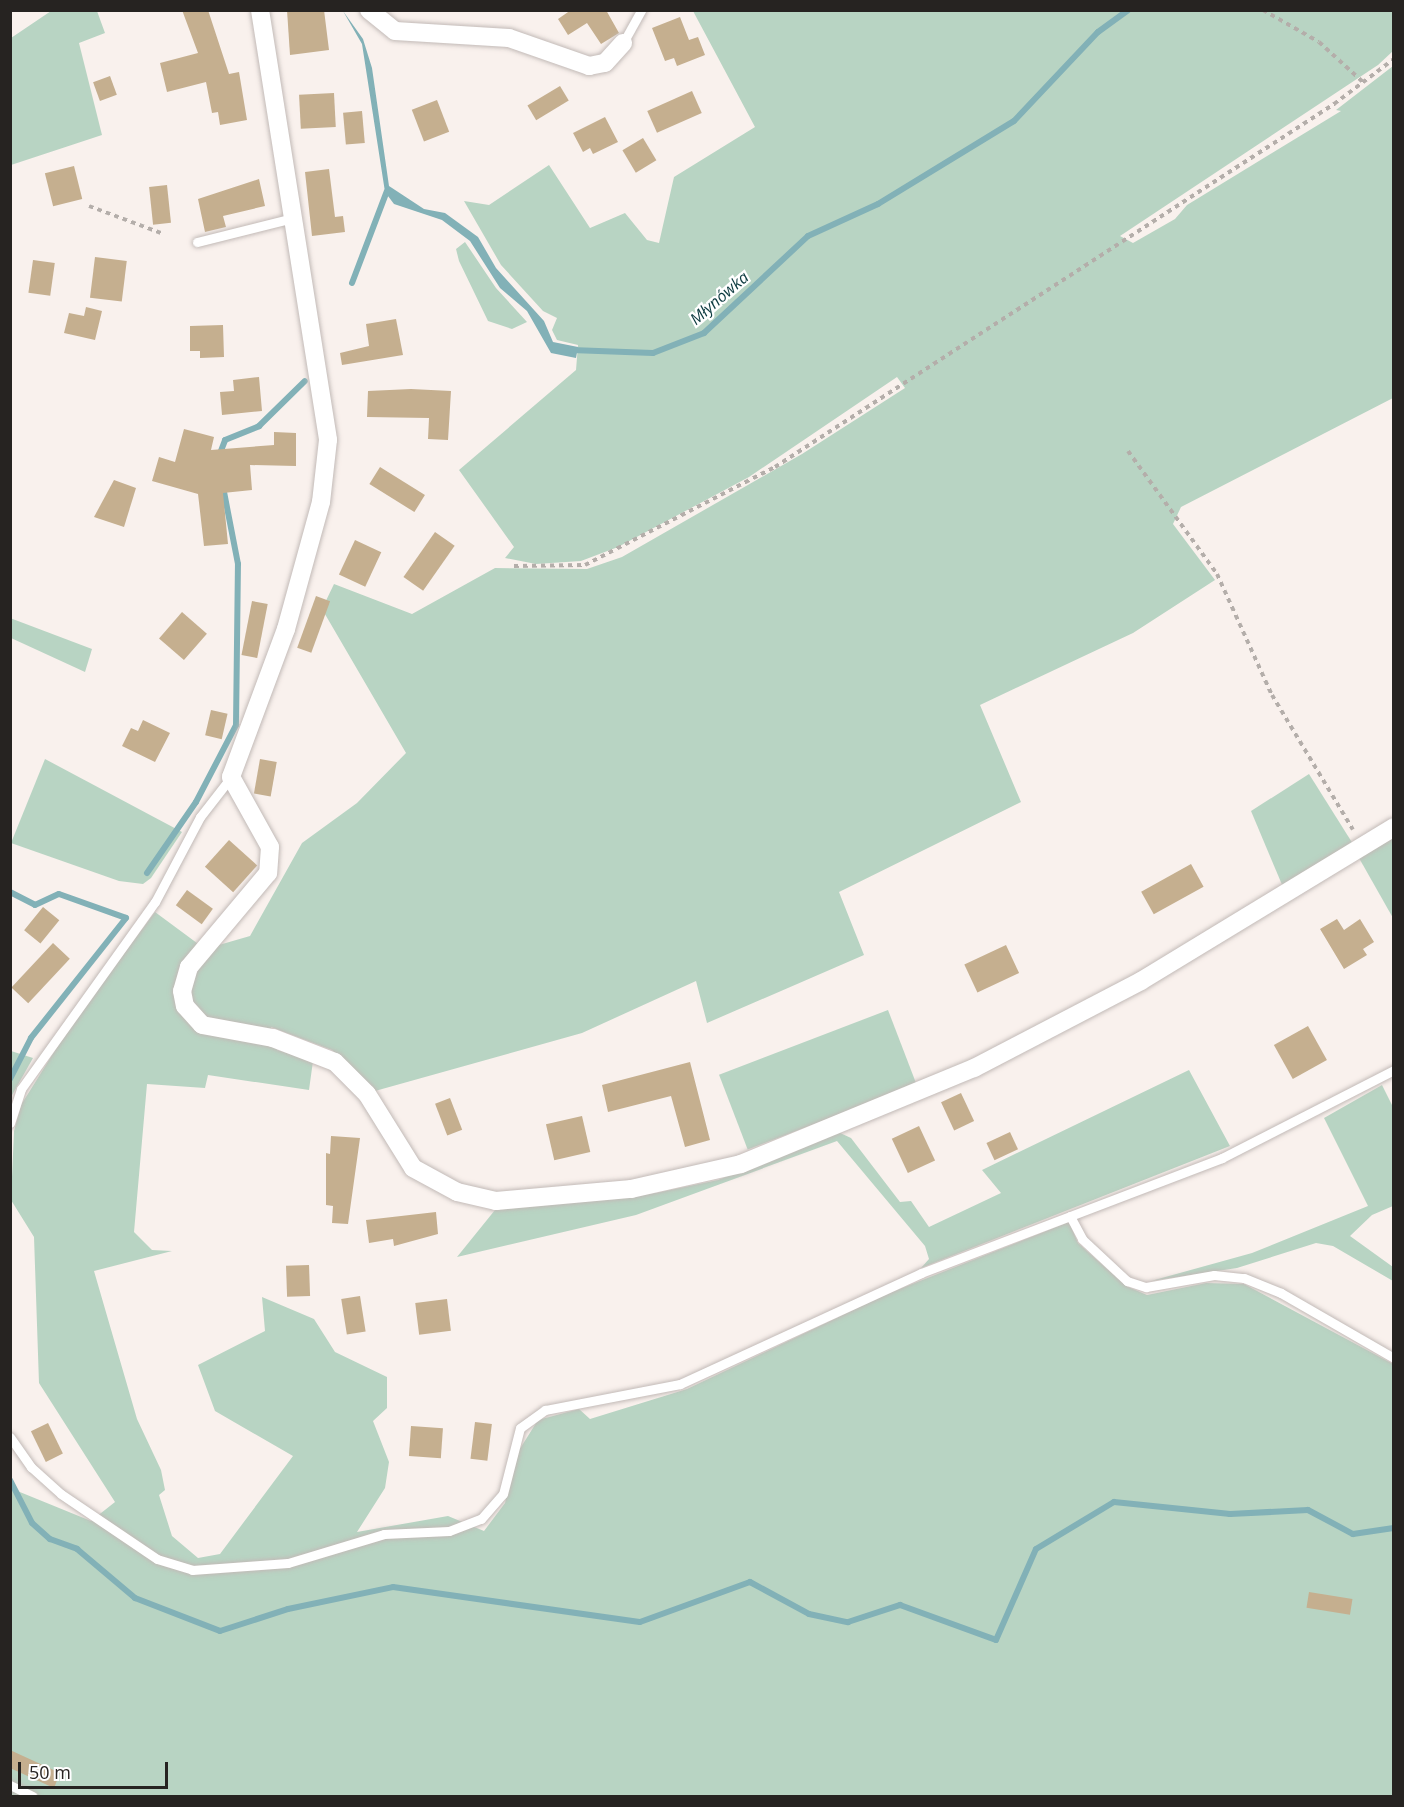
<!DOCTYPE html>
<meta charset="utf-8">
<style>
body{margin:0}
#map{position:relative;width:1404px;height:1807px;overflow:hidden;background:#f9f1ed;font-family:"Open Sans",sans-serif}
div>[style]{position:absolute}
[style*='--x']{left:calc(var(--x)*1px);top:calc(var(--y)*1px);width:calc(var(--w)*1px);rotate:calc(var(--a)*1deg)}
.green>*{inset:0;background:#b8d4c3;transform-origin:0 0}
.water>*{inset:0;background:#82b1b7}
.stream>*{height:6px;margin:-3px;padding:0 3px;transform-origin:3px;border-radius:3px;background:#82b1b7}
.building>*{inset:0;background:#c5af8f;transform-origin:0 0}
.path>*{height:4px;margin-top:-2px;transform-origin:0;background:repeating-linear-gradient(90deg,#b4aeaa 0 4.5px,transparent 0 9px)}
.roads{filter:drop-shadow(0 0 2px #c2bab7) drop-shadow(0 0 2px #c2bab7)}
.lane>*{height:9px;margin:-4.5px;padding:0 4.5px;transform-origin:4.5px;border-radius:4.5px;background:#fff}
.street>*{height:18px;margin:-9px;padding:0 9px;transform-origin:9px;border-radius:9px;background:#fff}
span{translate:-50% -50%;white-space:nowrap;text-align:center;line-height:1.15;-webkit-text-stroke:4.5px #fff;paint-order:stroke}
.water-label{font-size:16px;color:#0d3b40;font-style:italic}
.frame{position:absolute;inset:0;border:12px solid #262321;pointer-events:none}
.scale{position:absolute;left:18px;top:1762px;width:150px;height:27px;box-sizing:border-box;border:3px solid #262321;border-top:0;padding-left:8px;font-size:18px;line-height:21px;white-space:nowrap;color:#262321;-webkit-text-stroke:4px #fff;paint-order:stroke}
</style>
<div id="map">
<div class="green">
<div style="clip-path:polygon(51px 11px,97px 11px,105px 33px,79px 43px,102px 135px,11px 165px,11px 38px)"></div>
<div style="clip-path:polygon(693px 11px,1393px 11px,1393px 51px,1378px 65px,1120px 236px,1133px 243px,1175px 219px,1187px 205px,1341px 111px,1336px 110px,1393px 66px,1393px 398px,1181px 507px,1173px 524px,1215px 580px,1133px 633px,980px 705px,1021px 802px,839px 892px,864px 955px,707px 1023px,696px 981px,582px 1033px,375px 1091px,332px 1050px,271px 1027px,277px 1050px,313px 1061px,309px 1090px,208px 1075px,205px 1088px,147px 1084px,134px 1232px,152px 1250px,172px 1251px,94px 1271px,137px 1419px,161px 1470px,165px 1490px,159px 1495px,172px 1536px,198px 1558px,220px 1554px,293px 1456px,215px 1411px,198px 1365px,265px 1331px,262px 1297px,314px 1319px,335px 1352px,387px 1377px,387px 1408px,373px 1421px,389px 1462px,385px 1488px,357px 1532px,448px 1516px,484px 1531px,505px 1503px,516px 1455px,538px 1420px,579px 1409px,590px 1419px,687px 1389px,887px 1294px,1069px 1222px,1078px 1243px,1126px 1286px,1147px 1295px,1206px 1283px,1244px 1284px,1393px 1364px,1393px 1796px,11px 1796px,10px 1488px,91px 1521px,115px 1502px,39px 1383px,34px 1237px,11px 1200px,14px 1131px,21px 1105px,74px 1020px,155px 912px,205px 949px,250px 936px,302px 843px,357px 803px,406px 753px,322px 609px,334px 584px,412px 614px,495px 568px,587px 569px,622px 557px,802px 454px,905px 388px,897px 377px,749px 477px,618px 547px,581px 561px,536px 564px,505px 558px,514px 547px,459px 470px,576px 370px,578px 345px,557px 340px,552px 330px,557px 318px,543px 311px,501px 265px,464px 201px,489px 205px,549px 165px,590px 228px,625px 213px,647px 240px,659px 243px,674px 177px,755px 127px)"></div>
<div style="clip-path:polygon(465px 242px,496px 288px,527px 322px,512px 329px,488px 321px,459px 261px,456px 249px)"></div>
<div style="clip-path:polygon(10px 618px,92px 649px,85px 672px,11px 638px)"></div>
<div style="clip-path:polygon(45px 759px,182px 832px,151px 878px,143px 884px,119px 881px,11px 843px)"></div>
<div style="clip-path:polygon(1309px 774px,1353px 844px,1283px 887px,1251px 811px)"></div>
<div style="clip-path:polygon(1393px 837px,1393px 918px,1359px 858px)"></div>
<div style="left:888px;top:1010px;width:80px;height:181px;rotate:69deg"></div>
<div style="clip-path:polygon(11px 1051px,33px 1058px,11px 1097px,10px 1051px)"></div>
<div style="clip-path:polygon(1189px 1070px,1230px 1146px,921px 1268px,929px 1259px,925px 1246px,837px 1141px,636px 1215px,457px 1257px,495px 1210px,656px 1193px,718px 1180px,838px 1132px,851px 1138px,900px 1202px,911px 1201px,929px 1227px,1001px 1193px,982px 1170px)"></div>
<div style="clip-path:polygon(1382px 1085px,1393px 1107px,1393px 1206px,1372px 1215px,1350px 1236px,1393px 1267px,1393px 1281px,1333px 1246px,1316px 1243px,1237px 1268px,1151px 1281px,1252px 1253px,1368px 1206px,1324px 1118px)"></div>
</div>
<div class="water">
<div style="clip-path:polygon(343px 11px,363px 39px,372px 68px,389px 186px,424px 209px,445px 213px,478px 237px,496px 268px,544px 321px,553px 342px,578px 347px,576px 358px,551px 353px,527px 311px,500px 288px,470px 241px,442px 220px,394px 204px,385px 192px,362px 44px)"></div>
</div>
<div class="stream">
<div style="--x:352;--y:283;--w:98;--a:-69.2"></div>
<div style="--x:571;--y:350;--w:82;--a:2.1"></div>
<div style="--x:653;--y:353;--w:55;--a:-21.4"></div>
<div style="--x:704;--y:333;--w:142;--a:-43"></div>
<div style="--x:808;--y:236;--w:77;--a:-24.6"></div>
<div style="--x:878;--y:204;--w:159;--a:-31.4"></div>
<div style="--x:1014;--y:121;--w:122;--a:-46.7"></div>
<div style="--x:1098;--y:32;--w:37;--a:-36"></div>
<div style="--x:219;--y:456;--w:17;--a:-69"></div>
<div style="--x:225;--y:440;--w:37;--a:-22"></div>
<div style="--x:259;--y:426;--w:64;--a:-44.4"></div>
<div style="--x:147;--y:873;--w:86;--a:-55.4"></div>
<div style="--x:196;--y:802;--w:87;--a:-62.5"></div>
<div style="--x:236;--y:725;--w:161;--a:-89.3"></div>
<div style="--x:238;--y:564;--w:78;--a:-101"></div>
<div style="--x:10;--y:892;--w:28;--a:27"></div>
<div style="--x:35;--y:905;--w:26;--a:-25"></div>
<div style="--x:59;--y:894;--w:71;--a:19.7"></div>
<div style="--x:126;--y:918;--w:153;--a:128.4"></div>
<div style="--x:31;--y:1038;--w:46;--a:117.1"></div>
<div style="--x:10;--y:1480;--w:48;--a:62.9"></div>
<div style="--x:32;--y:1523;--w:24;--a:42"></div>
<div style="--x:50;--y:1539;--w:29;--a:20"></div>
<div style="--x:77;--y:1549;--w:76;--a:40.2"></div>
<div style="--x:135;--y:1598;--w:91;--a:21.2"></div>
<div style="--x:220;--y:1631;--w:71;--a:-17.9"></div>
<div style="--x:288;--y:1609;--w:107;--a:-11.8"></div>
<div style="--x:393;--y:1587;--w:249;--a:8.1"></div>
<div style="--x:640;--y:1622;--w:117;--a:-20"></div>
<div style="--x:750;--y:1582;--w:67;--a:28.5"></div>
<div style="--x:809;--y:1614;--w:40;--a:12"></div>
<div style="--x:848;--y:1622;--w:55;--a:-18.1"></div>
<div style="--x:900;--y:1605;--w:102;--a:20"></div>
<div style="--x:996;--y:1640;--w:99;--a:-66.3"></div>
<div style="--x:1036;--y:1549;--w:91;--a:-31.1"></div>
<div style="--x:1114;--y:1502;--w:117;--a:5.9"></div>
<div style="--x:1230;--y:1514;--w:78;--a:-2.9"></div>
<div style="--x:1308;--y:1510;--w:51;--a:28.1"></div>
<div style="--x:1353;--y:1534;--w:41;--a:-8.3"></div>
</div>
<div class="building">
<div style="clip-path:polygon(182px 10px,208px 10px,229px 74px,239px 72px,247px 120px,220px 125px,218px 112px,212px 113px,206px 82px,167px 92px,160px 63px,198px 53px)"></div>
<div style="clip-path:polygon(287px 10px,324px 10px,329px 50px,290px 55px)"></div>
<div style="clip-path:polygon(571px 10px,606px 10px,619px 33px,601px 44px,587px 23px,568px 35px,558px 19px)"></div>
<div style="clip-path:polygon(680px 17px,689px 40px,698px 37px,705px 55px,677px 66px,674px 58px,665px 61px,652px 28px)"></div>
<div style="left:110px;top:76px;width:20px;height:18px;rotate:70deg"></div>
<div style="left:560px;top:86px;width:17px;height:38px;rotate:59deg"></div>
<div style="left:692px;top:91px;width:24px;height:49px;rotate:66deg"></div>
<div style="left:334px;top:93px;width:34px;height:35px;rotate:87deg"></div>
<div style="left:437px;top:100px;width:34px;height:27px;rotate:69deg"></div>
<div style="left:362px;top:111px;width:32px;height:19px;rotate:85deg"></div>
<div style="clip-path:polygon(605px 117px,618px 142px,593px 154px,590px 148px,583px 152px,573px 133px)"></div>
<div style="left:643px;top:138px;width:26px;height:24px;rotate:59deg"></div>
<div style="left:74px;top:166px;width:34px;height:30px;rotate:76deg"></div>
<div style="clip-path:polygon(329px 169px,335px 217px,343px 216px,345px 232px,312px 236px,305px 172px)"></div>
<div style="clip-path:polygon(259px 179px,265px 206px,223px 216px,226px 227px,205px 232px,198px 199px)"></div>
<div style="left:167px;top:185px;width:38px;height:18px;rotate:84deg"></div>
<div style="left:95px;top:257px;width:32px;height:41px;rotate:7deg"></div>
<div style="left:33px;top:260px;width:22px;height:33px;rotate:8deg"></div>
<div style="clip-path:polygon(86px 307px,102px 311px,95px 340px,64px 333px,69px 313px,84px 316px)"></div>
<div style="clip-path:polygon(396px 319px,403px 355px,342px 365px,340px 353px,369px 346px,366px 324px)"></div>
<div style="clip-path:polygon(223px 325px,224px 357px,200px 358px,200px 351px,190px 351px,190px 326px)"></div>
<div style="clip-path:polygon(259px 377px,262px 411px,222px 415px,220px 392px,234px 391px,233px 380px)"></div>
<div style="clip-path:polygon(411px 389px,451px 391px,448px 440px,428px 439px,429px 418px,367px 417px,368px 391px)"></div>
<div style="clip-path:polygon(184px 429px,214px 437px,211px 450px,274px 445px,274px 432px,296px 433px,296px 466px,250px 465px,252px 490px,223px 493px,228px 544px,204px 546px,198px 494px,152px 481px,159px 457px,175px 462px)"></div>
<div style="left:380px;top:467px;width:53px;height:20px;rotate:32deg"></div>
<div style="clip-path:polygon(114px 480px,136px 488px,124px 527px,94px 517px)"></div>
<div style="left:435px;top:532px;width:24px;height:55px;rotate:35deg"></div>
<div style="left:355px;top:540px;width:29px;height:38px;rotate:25deg"></div>
<div style="left:316px;top:596px;width:15px;height:55px;rotate:20deg"></div>
<div style="left:252px;top:601px;width:16px;height:55px;rotate:11deg"></div>
<div style="left:182px;top:612px;width:33px;height:35px;rotate:41deg"></div>
<div style="left:211px;top:710px;width:17px;height:26px;rotate:13deg"></div>
<div style="clip-path:polygon(143px 720px,170px 733px,155px 762px,122px 746px,131px 728px,138px 731px)"></div>
<div style="left:260px;top:759px;width:17px;height:35px;rotate:10deg"></div>
<div style="left:229px;top:840px;width:38px;height:36px;rotate:42deg"></div>
<div style="left:1191px;top:864px;width:26px;height:57px;rotate:61deg"></div>
<div style="left:187px;top:890px;width:32px;height:19px;rotate:36deg"></div>
<div style="left:43px;top:907px;width:21px;height:30px;rotate:39deg"></div>
<div style="clip-path:polygon(1337px 919px,1344px 930px,1360px 919px,1374px 942px,1363px 949px,1367px 955px,1344px 969px,1320px 929px)"></div>
<div style="left:53px;top:943px;width:23px;height:61px;rotate:43deg"></div>
<div style="left:1006px;top:945px;width:31px;height:46px;rotate:65deg"></div>
<div style="left:1308px;top:1026px;width:39px;height:39px;rotate:61deg"></div>
<div style="clip-path:polygon(690px 1062px,710px 1140px,685px 1147px,671px 1096px,608px 1112px,602px 1085px)"></div>
<div style="left:961px;top:1093px;width:31px;height:22px;rotate:65deg"></div>
<div style="left:450px;top:1098px;width:34px;height:16px;rotate:69deg"></div>
<div style="left:582px;top:1116px;width:37px;height:37px;rotate:77deg"></div>
<div style="left:919px;top:1126px;width:38px;height:30px;rotate:65deg"></div>
<div style="left:1010px;top:1132px;width:19px;height:26px;rotate:65deg"></div>
<div style="clip-path:polygon(331px 1136px,360px 1138px,348px 1224px,332px 1223px,333px 1206px,326px 1205px,326px 1153px,330px 1154px)"></div>
<div style="clip-path:polygon(436px 1212px,438px 1234px,394px 1246px,393px 1239px,369px 1243px,366px 1220px)"></div>
<div style="left:309px;top:1265px;width:31px;height:23px;rotate:88deg"></div>
<div style="left:360px;top:1296px;width:36px;height:19px;rotate:81deg"></div>
<div style="left:447px;top:1299px;width:32px;height:32px;rotate:83deg"></div>
<div style="left:475px;top:1422px;width:17px;height:37px;rotate:7deg"></div>
<div style="left:48px;top:1423px;width:34px;height:19px;rotate:64deg"></div>
<div style="left:411px;top:1426px;width:32px;height:30px;rotate:4deg"></div>
<div style="left:1309px;top:1592px;width:44px;height:16px;rotate:9deg"></div>
<div style="clip-path:polygon(10px 1750px,60px 1773px,54px 1788px,10px 1768px)"></div>
</div>
<div class="path">
<div style="--x:1263;--y:10;--w:64;--a:29.7"></div>
<div style="--x:1319;--y:42;--w:59;--a:42.3"></div>
<div style="--x:89;--y:206;--w:80;--a:20.5"></div>
<div style="--x:1128;--y:451;--w:152;--a:54.1"></div>
<div style="--x:1217;--y:574;--w:133;--a:65.6"></div>
<div style="--x:1272;--y:695;--w:157;--a:59"></div>
<div style="--x:514;--y:566;--w:71;--a:-0.8"></div>
<div style="--x:585;--y:565;--w:214;--a:-27.3"></div>
<div style="--x:775;--y:467;--w:667;--a:-33"></div>
<div style="--x:1334;--y:104;--w:75;--a:-36.9"></div>
</div>
<div class="roads">
<div class="lane">
<div style="--x:623;--y:43;--w:38;--a:-61"></div>
<div style="--x:197;--y:242;--w:99;--a:-14"></div>
<div style="--x:10;--y:1123;--w:36;--a:-72"></div>
<div style="--x:21;--y:1089;--w:230;--a:-54.4"></div>
<div style="--x:155;--y:902;--w:96;--a:-62.1"></div>
<div style="--x:200;--y:817;--w:51;--a:-52.2"></div>
<div style="--x:1070;--y:1216;--w:26;--a:62"></div>
<div style="--x:1082;--y:1239;--w:62;--a:43"></div>
<div style="--x:1127;--y:1281;--w:20;--a:18"></div>
<div style="--x:1146;--y:1287;--w:69;--a:-10"></div>
<div style="--x:1214;--y:1275;--w:30;--a:6"></div>
<div style="--x:1244;--y:1278;--w:40;--a:22"></div>
<div style="--x:1281;--y:1293;--w:130;--a:29.9"></div>
<div style="--x:10;--y:1437;--w:37;--a:55"></div>
<div style="--x:31;--y:1467;--w:40;--a:42"></div>
<div style="--x:61;--y:1494;--w:116;--a:34.1"></div>
<div style="--x:157;--y:1559;--w:37;--a:17"></div>
<div style="--x:192;--y:1570;--w:96;--a:-4.2"></div>
<div style="--x:288;--y:1563;--w:100;--a:-16.8"></div>
<div style="--x:384;--y:1534;--w:65;--a:-2.6"></div>
<div style="--x:449;--y:1531;--w:34;--a:-21"></div>
<div style="--x:481;--y:1519;--w:33;--a:-49"></div>
<div style="--x:503;--y:1494;--w:68;--a:-75.6"></div>
<div style="--x:520;--y:1428;--w:31;--a:-36"></div>
<div style="--x:545;--y:1410;--w:137;--a:-10.9"></div>
<div style="--x:680;--y:1384;--w:265;--a:-24.7"></div>
<div style="--x:921;--y:1273;--w:322;--a:-20.9"></div>
<div style="--x:1222;--y:1158;--w:193;--a:-27.1"></div>
<div style="--x:10;--y:1785;--w:25;--a:26"></div>
</div>
<div class="street">
<div style="--x:260;--y:10;--w:435;--a:81"></div>
<div style="--x:328;--y:440;--w:62;--a:96.4"></div>
<div style="--x:321;--y:502;--w:132;--a:105.4"></div>
<div style="--x:286;--y:629;--w:158;--a:110.4"></div>
<div style="--x:231;--y:777;--w:80;--a:60.9"></div>
<div style="--x:270;--y:847;--w:26;--a:94"></div>
<div style="--x:268;--y:873;--w:123;--a:130"></div>
<div style="--x:189;--y:967;--w:25;--a:106"></div>
<div style="--x:182;--y:991;--w:15;--a:79"></div>
<div style="--x:185;--y:1006;--w:25;--a:48"></div>
<div style="--x:202;--y:1025;--w:72;--a:10.4"></div>
<div style="--x:273;--y:1038;--w:66;--a:21.2"></div>
<div style="--x:335;--y:1062;--w:45;--a:45"></div>
<div style="--x:367;--y:1094;--w:87;--a:58.1"></div>
<div style="--x:413;--y:1168;--w:50;--a:28.6"></div>
<div style="--x:457;--y:1192;--w:40;--a:13"></div>
<div style="--x:496;--y:1201;--w:136;--a:-5.1"></div>
<div style="--x:631;--y:1189;--w:113;--a:-12.8"></div>
<div style="--x:741;--y:1164;--w:252;--a:-22.4"></div>
<div style="--x:974;--y:1068;--w:188;--a:-27.5"></div>
<div style="--x:1141;--y:981;--w:296;--a:-31.3"></div>
<div style="--x:369;--y:10;--w:33;--a:39"></div>
<div style="--x:395;--y:31;--w:114;--a:3.5"></div>
<div style="--x:509;--y:38;--w:85;--a:19.3"></div>
<div style="--x:589;--y:66;--w:16;--a:-11"></div>
<div style="--x:605;--y:63;--w:27;--a:-48"></div>
</div>
</div>
<div class="water-label">
<span style="left:719px;top:298px;rotate:-41deg">Młynówka</span>
</div>
<div class="frame"></div>
<div class="scale">50 m</div>
</div>
